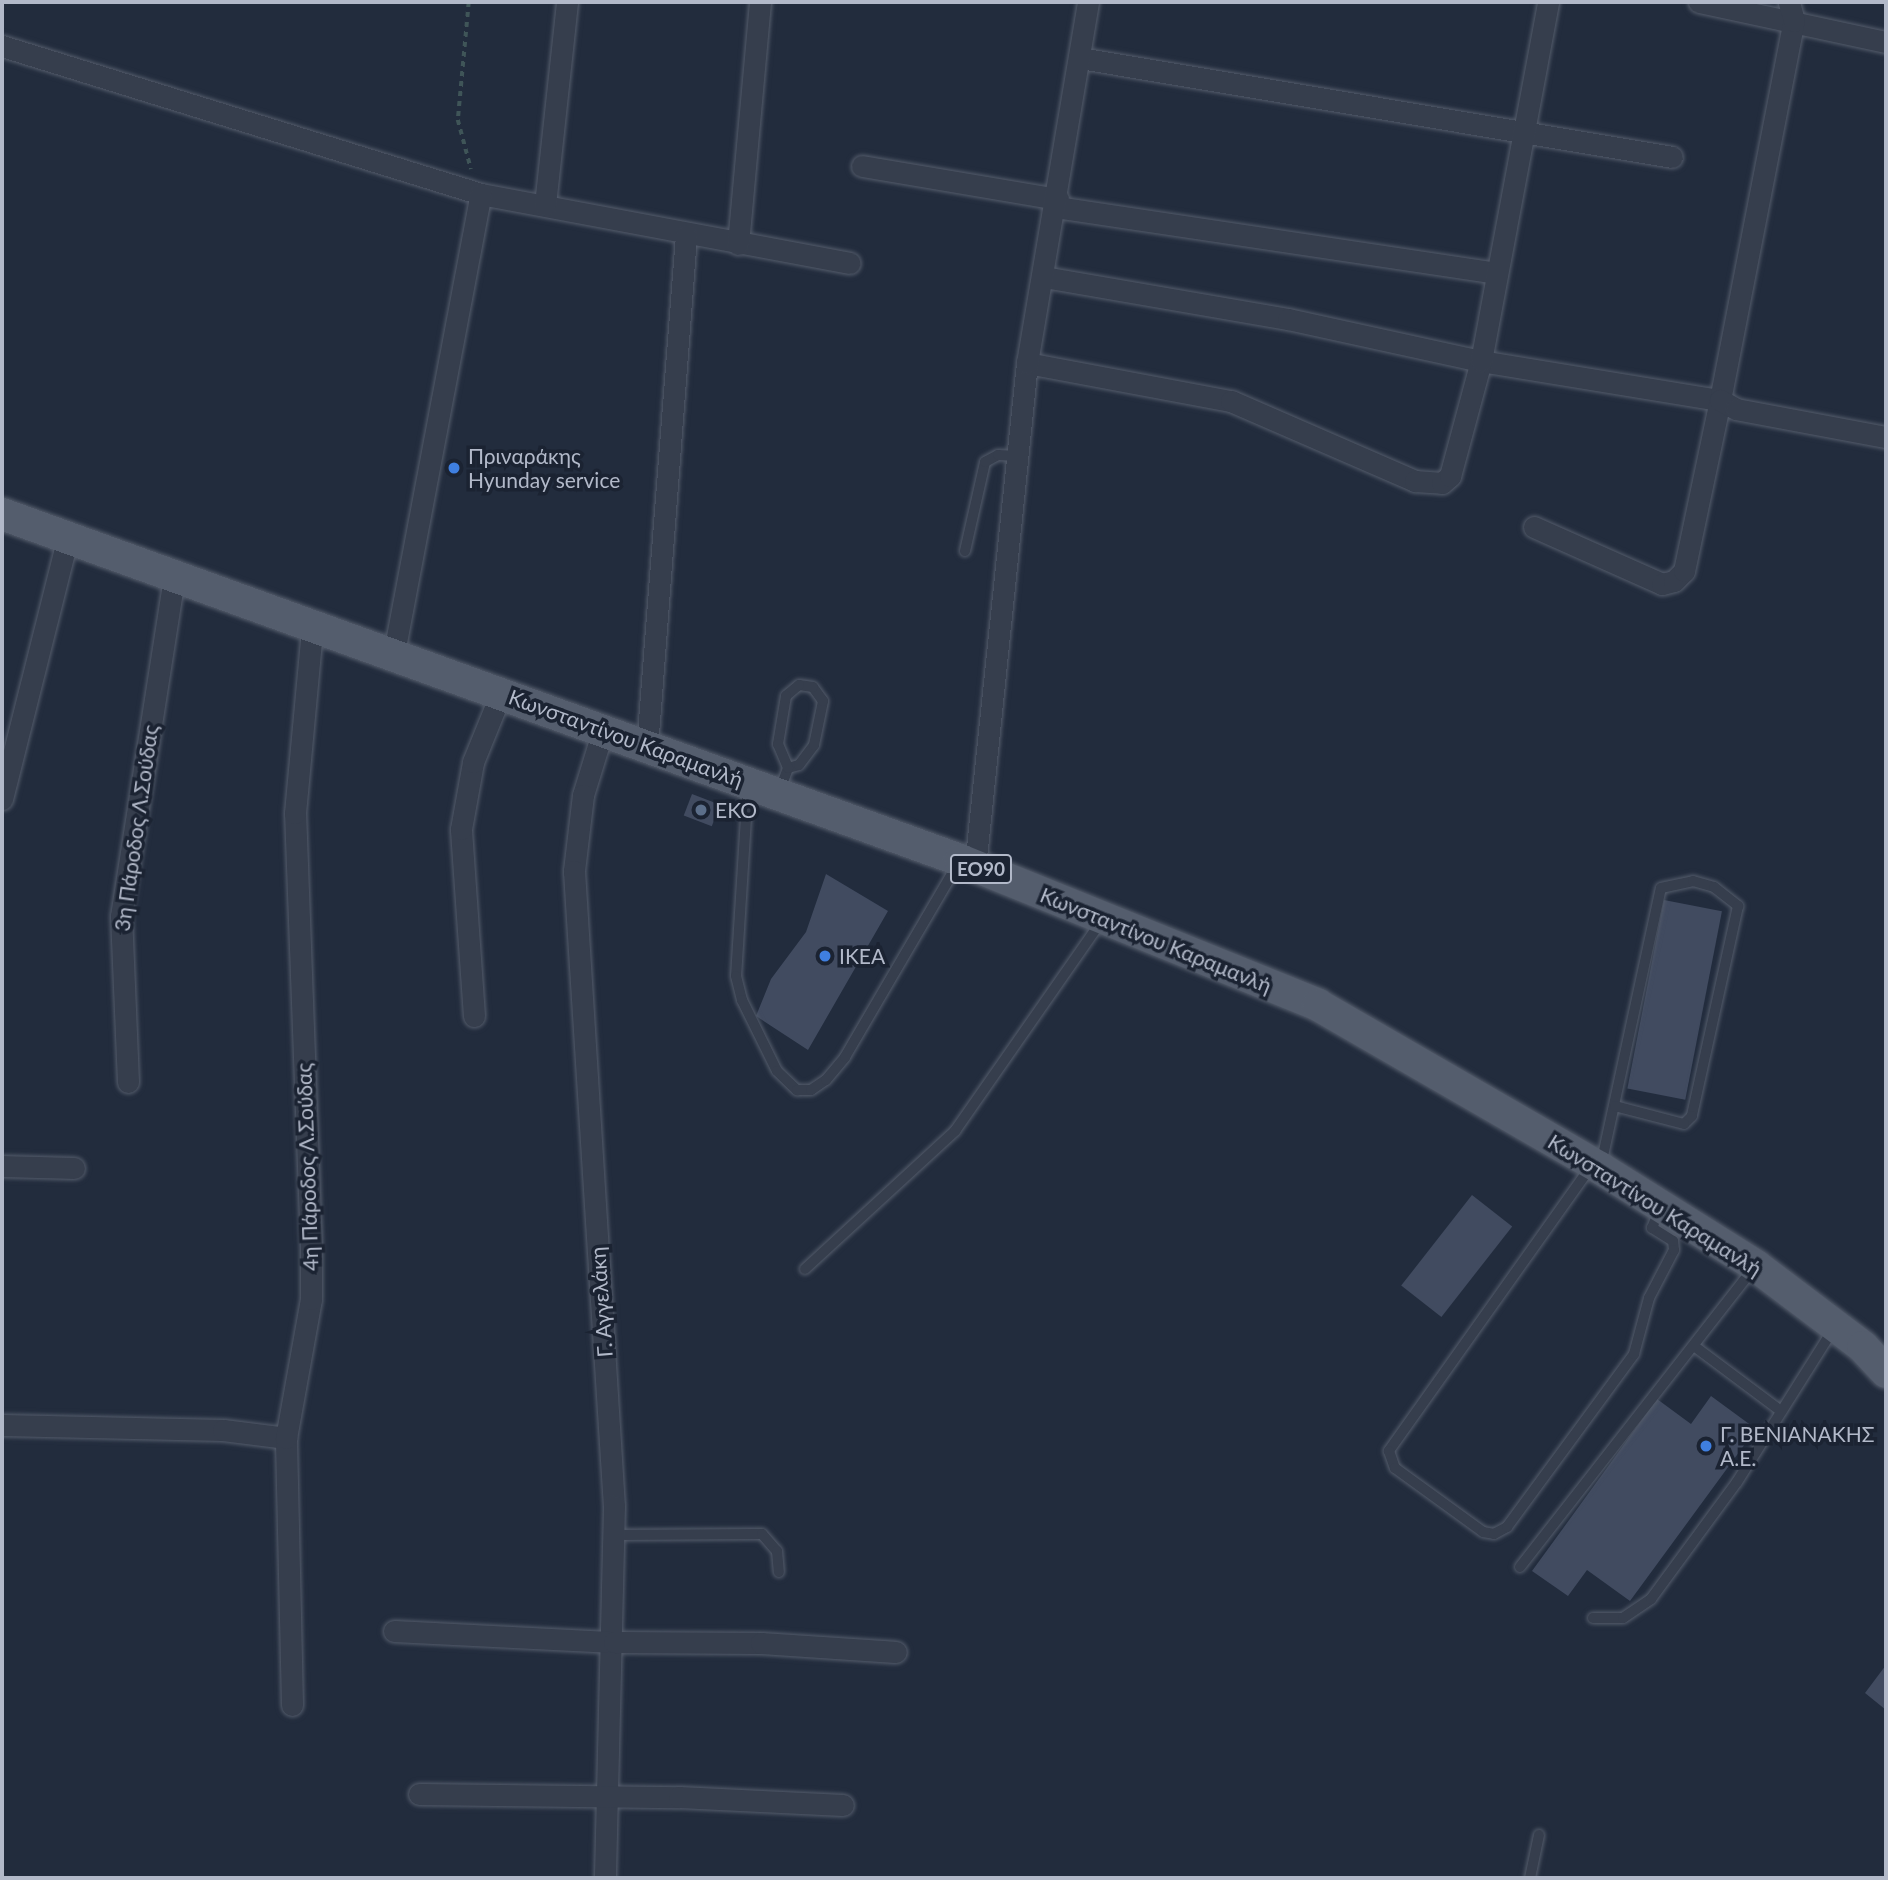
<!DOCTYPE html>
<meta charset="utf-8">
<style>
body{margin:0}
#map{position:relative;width:1888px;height:1880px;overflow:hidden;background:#222c3d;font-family:Lato,sans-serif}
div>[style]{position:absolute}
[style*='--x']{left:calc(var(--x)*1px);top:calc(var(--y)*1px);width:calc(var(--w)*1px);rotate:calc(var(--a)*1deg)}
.building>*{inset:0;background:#414b60;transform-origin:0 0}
.path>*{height:3.5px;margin-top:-1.75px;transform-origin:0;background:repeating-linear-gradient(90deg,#3f5558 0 5px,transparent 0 10px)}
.roads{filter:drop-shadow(0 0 2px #545c6b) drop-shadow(0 0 2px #545c6b)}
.lane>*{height:10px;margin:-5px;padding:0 5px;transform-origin:5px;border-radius:5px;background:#363e4d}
.street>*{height:21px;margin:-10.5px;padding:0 10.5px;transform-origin:10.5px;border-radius:10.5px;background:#363e4d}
.primary>*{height:32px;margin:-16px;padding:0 16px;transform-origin:16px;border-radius:16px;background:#545d6d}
.dots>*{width:19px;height:19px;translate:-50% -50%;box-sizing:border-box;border:4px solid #1b2332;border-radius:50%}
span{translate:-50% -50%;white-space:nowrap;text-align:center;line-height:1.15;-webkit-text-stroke:7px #1b2332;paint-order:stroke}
.shield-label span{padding:2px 5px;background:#1b2332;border:2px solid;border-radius:5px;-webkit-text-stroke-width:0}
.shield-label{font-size:19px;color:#b2b9c9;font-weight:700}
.poi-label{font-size:21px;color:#b2b9c9}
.left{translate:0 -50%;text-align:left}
.street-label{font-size:21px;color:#b2b9c9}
.frame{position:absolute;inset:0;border:4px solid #b2b9c9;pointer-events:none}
</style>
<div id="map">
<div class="building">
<div style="left:692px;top:794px;width:30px;height:23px;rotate:21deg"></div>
<div style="clip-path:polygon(826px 874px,888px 911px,808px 1050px,756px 1016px,771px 979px,806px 932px)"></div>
<div style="left:1664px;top:900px;width:59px;height:192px;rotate:11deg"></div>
<div style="left:1472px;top:1195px;width:51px;height:115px;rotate:38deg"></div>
<div style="clip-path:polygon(1711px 1396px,1756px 1429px,1630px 1601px,1587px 1570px,1568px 1596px,1532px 1571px,1657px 1399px,1691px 1424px)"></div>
<div style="clip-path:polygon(1886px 1665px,1886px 1710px,1865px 1693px)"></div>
</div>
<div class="path">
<div style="--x:469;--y:2;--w:119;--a:95.3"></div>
<div style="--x:458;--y:120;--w:51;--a:75.1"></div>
</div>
<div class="roads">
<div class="lane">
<div style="--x:965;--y:551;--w:91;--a:-77.3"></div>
<div style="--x:985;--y:462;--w:15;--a:-28"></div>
<div style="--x:998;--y:455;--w:19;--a:3"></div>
<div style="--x:748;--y:786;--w:190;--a:93.6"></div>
<div style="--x:736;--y:976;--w:25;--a:76"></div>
<div style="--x:742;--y:1000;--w:79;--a:63.8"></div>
<div style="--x:777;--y:1071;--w:28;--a:44"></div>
<div style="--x:797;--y:1090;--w:14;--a:0"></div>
<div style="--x:811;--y:1090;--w:18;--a:-34"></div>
<div style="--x:826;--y:1080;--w:30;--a:-50"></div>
<div style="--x:845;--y:1057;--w:226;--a:-59.7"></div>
<div style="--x:780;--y:790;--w:23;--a:-70"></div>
<div style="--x:788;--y:768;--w:11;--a:-15"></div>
<div style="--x:799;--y:765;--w:25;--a:-53"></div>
<div style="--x:814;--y:745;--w:45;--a:-78.4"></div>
<div style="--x:823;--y:701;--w:17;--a:-126"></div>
<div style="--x:813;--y:687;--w:14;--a:-172"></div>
<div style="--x:799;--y:685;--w:17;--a:140"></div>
<div style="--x:786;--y:696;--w:49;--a:99.5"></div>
<div style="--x:778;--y:744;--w:26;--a:67"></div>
<div style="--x:1592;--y:1165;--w:351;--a:125.4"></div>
<div style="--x:1389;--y:1451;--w:18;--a:71"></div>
<div style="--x:1395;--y:1468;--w:109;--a:36"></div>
<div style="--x:1483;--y:1532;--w:11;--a:10"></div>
<div style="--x:1494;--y:1534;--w:15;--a:-28"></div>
<div style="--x:1507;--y:1527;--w:215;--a:-53.7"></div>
<div style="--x:1634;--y:1354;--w:58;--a:-75"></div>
<div style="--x:1649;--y:1298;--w:54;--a:-62.5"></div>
<div style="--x:1674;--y:1250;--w:9;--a:-96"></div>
<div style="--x:1673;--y:1241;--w:25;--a:-148"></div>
<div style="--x:1652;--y:1228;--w:22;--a:-68"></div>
<div style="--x:1601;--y:1165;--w:283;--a:-77.8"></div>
<div style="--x:1661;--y:888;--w:33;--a:-12"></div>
<div style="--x:1693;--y:881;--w:22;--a:16"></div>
<div style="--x:1714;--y:887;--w:31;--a:38"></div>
<div style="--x:1738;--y:906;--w:215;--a:102.4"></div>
<div style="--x:1692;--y:1116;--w:11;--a:135"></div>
<div style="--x:1684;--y:1124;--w:71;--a:-165.4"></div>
<div style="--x:805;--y:1269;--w:204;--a:-42.6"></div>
<div style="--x:955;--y:1131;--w:255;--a:-55.1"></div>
<div style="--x:1694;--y:1346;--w:109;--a:36.8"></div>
<div style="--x:614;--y:1535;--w:148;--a:-0.4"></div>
<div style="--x:762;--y:1534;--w:23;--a:49"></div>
<div style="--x:777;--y:1551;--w:21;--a:85"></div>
<div style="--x:1520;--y:1567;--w:380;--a:-52"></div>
<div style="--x:1593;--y:1618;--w:30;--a:0"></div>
<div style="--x:1623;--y:1618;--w:34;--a:-34"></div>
<div style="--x:1651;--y:1599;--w:145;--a:-53.7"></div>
<div style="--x:1737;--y:1482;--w:182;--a:-57.8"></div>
<div style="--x:1530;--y:1878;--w:44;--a:-78.2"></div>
</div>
<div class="street">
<div style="--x:1699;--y:2;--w:191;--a:12.1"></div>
<div style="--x:2;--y:46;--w:501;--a:17.17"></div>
<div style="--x:481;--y:194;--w:375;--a:10.6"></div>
<div style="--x:1080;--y:58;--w:600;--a:9.49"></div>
<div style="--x:862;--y:166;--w:199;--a:9.6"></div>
<div style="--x:545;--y:205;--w:204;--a:-83.8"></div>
<div style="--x:1056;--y:207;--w:445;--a:8.5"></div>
<div style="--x:738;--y:244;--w:243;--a:-84.8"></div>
<div style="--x:1044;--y:277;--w:248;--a:9.8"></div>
<div style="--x:1288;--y:319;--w:198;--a:12.3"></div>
<div style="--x:1481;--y:361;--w:242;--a:9.3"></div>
<div style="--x:1720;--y:400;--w:386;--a:-79"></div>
<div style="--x:1794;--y:21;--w:20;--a:-105"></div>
<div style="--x:1027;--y:363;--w:208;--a:10.6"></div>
<div style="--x:1231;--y:401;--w:201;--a:23.5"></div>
<div style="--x:1415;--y:481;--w:27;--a:4"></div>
<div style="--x:1442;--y:483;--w:11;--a:-41"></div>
<div style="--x:1450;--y:476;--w:119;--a:-74.9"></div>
<div style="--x:1481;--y:361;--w:365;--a:-79.4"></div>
<div style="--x:1534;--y:527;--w:140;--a:24"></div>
<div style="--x:1662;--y:584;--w:12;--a:-14"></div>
<div style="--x:1674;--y:581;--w:14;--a:-45"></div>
<div style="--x:1684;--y:571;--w:175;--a:-78.1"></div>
<div style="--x:1720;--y:400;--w:18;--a:29"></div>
<div style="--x:1736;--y:409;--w:153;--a:10.6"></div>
<div style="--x:393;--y:658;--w:472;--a:-79.3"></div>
<div style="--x:603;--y:730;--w:68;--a:107.1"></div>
<div style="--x:583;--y:795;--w:77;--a:96.8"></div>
<div style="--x:574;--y:871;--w:636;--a:86.4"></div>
<div style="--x:614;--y:1506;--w:372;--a:91.4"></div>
<div style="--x:647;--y:747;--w:513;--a:-85.64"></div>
<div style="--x:2;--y:799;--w:270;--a:-75.9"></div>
<div style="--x:975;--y:867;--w:507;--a:-84.11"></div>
<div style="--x:1027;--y:363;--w:366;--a:-80.4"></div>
<div style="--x:474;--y:1016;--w:187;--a:-94"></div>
<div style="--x:461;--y:829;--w:68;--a:-79.8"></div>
<div style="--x:473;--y:762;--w:74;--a:-67.9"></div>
<div style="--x:128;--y:1082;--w:166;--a:-92.4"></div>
<div style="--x:121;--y:916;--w:344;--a:-81.1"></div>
<div style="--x:2;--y:1166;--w:72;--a:1.6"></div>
<div style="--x:2;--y:1425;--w:221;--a:1.3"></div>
<div style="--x:223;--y:1430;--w:64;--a:7.2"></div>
<div style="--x:394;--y:1631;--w:220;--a:2.9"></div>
<div style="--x:614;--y:1642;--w:147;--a:0.4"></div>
<div style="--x:761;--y:1643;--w:135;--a:3.8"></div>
<div style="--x:292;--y:1705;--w:267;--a:-91.3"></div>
<div style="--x:286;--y:1438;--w:141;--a:-79.8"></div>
<div style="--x:311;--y:1299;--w:52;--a:-90"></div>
<div style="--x:311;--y:1247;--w:434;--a:-92.1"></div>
<div style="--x:295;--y:813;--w:186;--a:-84.7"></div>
<div style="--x:419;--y:1794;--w:260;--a:0.7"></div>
<div style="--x:679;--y:1797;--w:164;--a:2.8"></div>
</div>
<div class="primary">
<div style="--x:2;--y:514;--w:1019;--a:19.86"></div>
<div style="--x:960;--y:860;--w:386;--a:22"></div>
<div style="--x:1318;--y:1005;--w:326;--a:30"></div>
<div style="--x:1600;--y:1168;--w:184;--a:32.1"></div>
<div style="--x:1756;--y:1266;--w:134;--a:37.1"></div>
<div style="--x:1863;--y:1347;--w:34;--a:47"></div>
</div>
</div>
<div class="dots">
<div style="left:454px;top:468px;background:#3f7fe0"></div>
<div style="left:701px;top:810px;background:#5c6f8a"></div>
<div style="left:825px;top:956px;background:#3f7fe0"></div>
<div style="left:1706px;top:1446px;background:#3f7fe0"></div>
</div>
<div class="shield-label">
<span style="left:981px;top:869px">ΕΟ90</span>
</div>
<div class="poi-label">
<span class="left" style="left:468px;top:468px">Πριναράκης<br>Hyunday service</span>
<span class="left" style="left:715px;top:810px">EKO</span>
<span class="left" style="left:839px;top:956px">IKEA</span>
<span class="left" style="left:1720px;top:1446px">Γ. ΒΕΝΙΑΝΑΚΗΣ<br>A.E.</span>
</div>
<div class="street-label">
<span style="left:626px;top:738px;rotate:20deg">Κωνσταντίνου Καραμανλή</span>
<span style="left:136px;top:828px;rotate:-82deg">3η Πάροδος Λ.Σούδας</span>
<span style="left:1156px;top:940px;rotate:22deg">Κωνσταντίνου Καραμανλή</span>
<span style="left:307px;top:1167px;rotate:-92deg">4η Πάροδος Λ.Σούδας</span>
<span style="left:1655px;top:1205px;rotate:32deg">Κωνσταντίνου Καραμανλή</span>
<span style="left:601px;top:1302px;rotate:-94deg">Γ. Αγγελάκη</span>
</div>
<div class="frame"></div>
</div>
